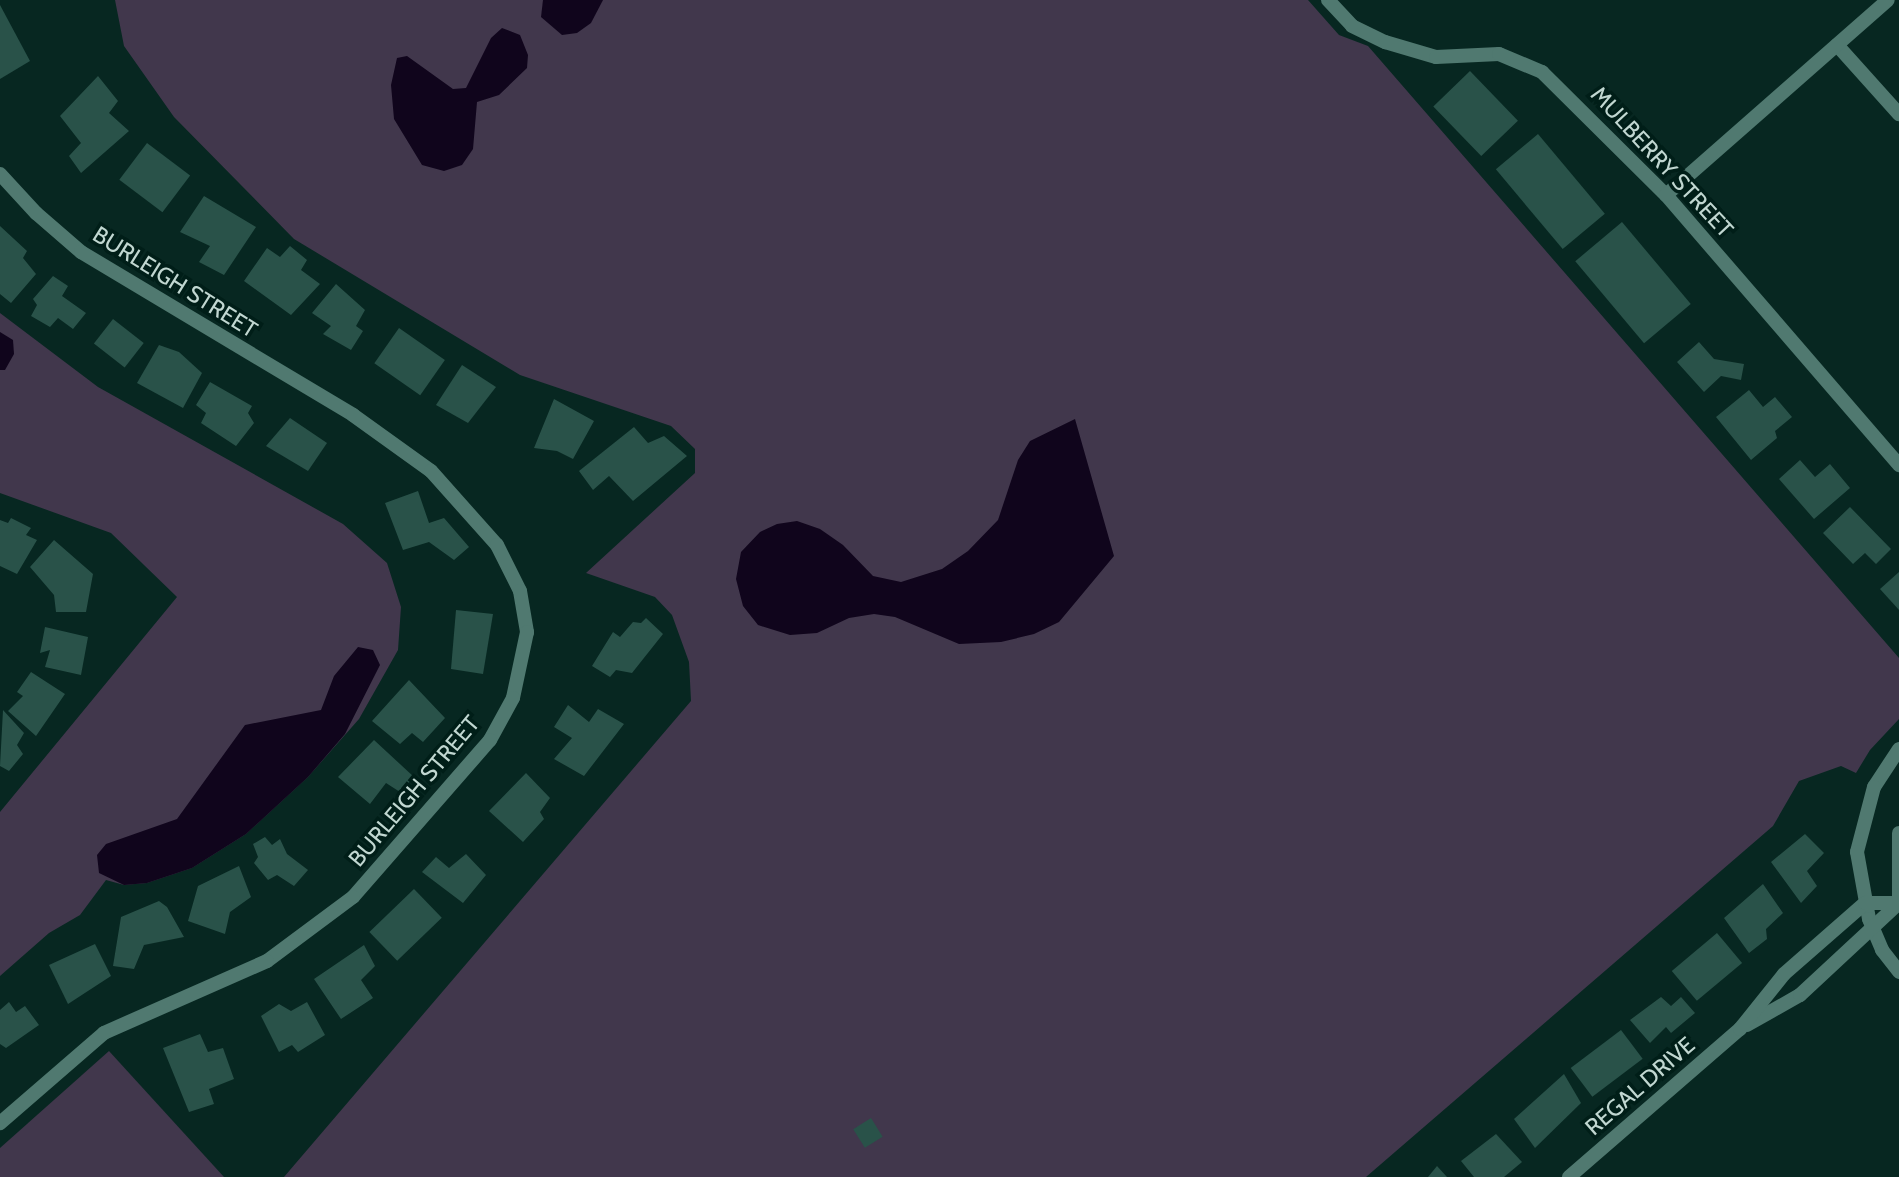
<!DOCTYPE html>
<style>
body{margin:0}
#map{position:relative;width:1899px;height:1177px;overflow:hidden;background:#072721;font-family:Cabin,sans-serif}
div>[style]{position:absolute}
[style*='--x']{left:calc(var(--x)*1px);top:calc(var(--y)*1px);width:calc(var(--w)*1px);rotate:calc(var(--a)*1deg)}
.green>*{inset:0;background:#41374c}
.water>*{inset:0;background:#10051c}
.building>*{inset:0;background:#295249;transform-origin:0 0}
.minor>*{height:14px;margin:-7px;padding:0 7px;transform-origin:7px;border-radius:7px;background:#507970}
span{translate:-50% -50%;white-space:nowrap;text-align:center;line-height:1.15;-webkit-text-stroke:7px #001e18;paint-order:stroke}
.street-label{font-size:23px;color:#c1d7d1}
</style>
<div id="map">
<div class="green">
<div style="clip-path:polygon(115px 0,1308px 0,1339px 35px,1368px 46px,1899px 658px,1899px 719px,1870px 750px,1856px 773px,1841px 766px,1799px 781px,1773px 826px,1366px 1177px,284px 1177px,691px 701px,689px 662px,672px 615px,655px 597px,586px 573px,695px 473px,695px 449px,671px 426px,520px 375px,294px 239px,174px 117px,124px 46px)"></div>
<div style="clip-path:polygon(0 313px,98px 387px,343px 524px,387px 563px,401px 607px,398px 650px,359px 719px,308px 777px,246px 834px,192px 868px,147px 883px,124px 885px,106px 880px,80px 915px,49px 933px,0 976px,0 812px,177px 597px,111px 533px,0 493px)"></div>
<div style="clip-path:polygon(109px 1051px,224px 1177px,0 1177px,0 1148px)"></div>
</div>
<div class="water">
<div style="clip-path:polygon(543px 0,603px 0,591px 23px,577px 33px,562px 35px,541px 17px)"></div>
<div style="clip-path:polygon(502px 28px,520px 35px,528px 55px,527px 68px,499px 95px,477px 102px,473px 149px,462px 165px,444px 171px,422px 165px,394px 119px,391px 85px,397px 58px,407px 56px,453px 89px,466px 88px,491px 38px)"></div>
<div style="clip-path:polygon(0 332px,13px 340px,14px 354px,5px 370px,0 370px)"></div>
<div style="clip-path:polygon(1075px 419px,1114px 556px,1059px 622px,1034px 634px,1001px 642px,959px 644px,895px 617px,874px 614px,849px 618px,817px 633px,790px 635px,758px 625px,743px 606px,736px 579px,741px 552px,760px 532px,777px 524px,797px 521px,820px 529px,843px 545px,873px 576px,901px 582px,942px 569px,968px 551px,998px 520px,1018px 460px,1030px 441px)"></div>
<div style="clip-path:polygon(358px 647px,373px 650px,380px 665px,345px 734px,308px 777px,246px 834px,192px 868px,147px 883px,124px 885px,99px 873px,97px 855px,106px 844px,177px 819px,245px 725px,321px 710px,334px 676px)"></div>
</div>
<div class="building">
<div style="clip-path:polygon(0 5px,30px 61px,0 79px)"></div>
<div style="left:1470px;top:71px;width:69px;height:51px;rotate:46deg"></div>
<div style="clip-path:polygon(98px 76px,118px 101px,109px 113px,129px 131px,81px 173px,69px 156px,81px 143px,60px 116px)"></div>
<div style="left:1538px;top:134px;width:104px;height:55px;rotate:50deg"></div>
<div style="left:147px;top:143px;width:54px;height:46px;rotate:37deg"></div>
<div style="clip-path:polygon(204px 196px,256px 227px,224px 275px,199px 262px,210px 246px,180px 232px)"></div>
<div style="left:1622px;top:222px;width:107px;height:61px;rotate:50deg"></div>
<div style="clip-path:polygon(0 226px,27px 251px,23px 258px,36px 274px,11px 303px,0 294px)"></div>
<div style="clip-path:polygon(290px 246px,307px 260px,301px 270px,320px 284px,291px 315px,244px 281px,267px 248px,280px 257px)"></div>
<div style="clip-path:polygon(53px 276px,68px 286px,62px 296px,86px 313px,73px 329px,58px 318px,50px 327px,31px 316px,37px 305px,33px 299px)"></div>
<div style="clip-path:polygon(336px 284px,365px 310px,356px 326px,363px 331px,351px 350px,323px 334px,331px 326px,312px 313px)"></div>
<div style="left:113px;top:319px;width:39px;height:31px;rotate:38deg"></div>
<div style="left:399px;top:328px;width:56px;height:43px;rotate:35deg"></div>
<div style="clip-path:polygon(1699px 342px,1714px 359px,1744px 364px,1741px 380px,1721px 376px,1704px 392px,1677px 362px)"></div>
<div style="clip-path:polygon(159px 345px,179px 352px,202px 373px,183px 408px,137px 383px)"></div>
<div style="clip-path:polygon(462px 365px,496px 387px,468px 423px,436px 405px)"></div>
<div style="clip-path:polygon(210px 382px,252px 406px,248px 413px,254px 423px,236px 446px,201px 423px,206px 413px,196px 405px)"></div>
<div style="clip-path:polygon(1749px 390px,1763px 407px,1775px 397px,1792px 417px,1775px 431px,1777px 438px,1751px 460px,1716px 417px)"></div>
<div style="clip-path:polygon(554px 399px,594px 421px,573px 459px,557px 451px,534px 448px)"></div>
<div style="clip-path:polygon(290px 418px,327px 443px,308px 471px,266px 446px)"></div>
<div style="clip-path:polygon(634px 427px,648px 443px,664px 436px,687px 456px,633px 501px,609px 476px,593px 490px,579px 471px)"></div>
<div style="clip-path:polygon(1800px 460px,1815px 477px,1830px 464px,1850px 488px,1814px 519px,1779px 479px)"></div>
<div style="clip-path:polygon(418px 491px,429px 523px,444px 518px,469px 547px,454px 560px,429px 542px,403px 550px,385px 503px)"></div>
<div style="clip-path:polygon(1850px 507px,1891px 549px,1876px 564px,1865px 553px,1853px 564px,1823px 533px)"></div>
<div style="clip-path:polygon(11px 518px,31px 528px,26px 535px,37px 540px,17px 574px,0 566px,0 520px,8px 523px)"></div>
<div style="clip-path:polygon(54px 540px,93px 574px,86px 612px,56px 612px,54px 595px,30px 567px)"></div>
<div style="clip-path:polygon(1899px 572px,1899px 610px,1880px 589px)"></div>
<div style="clip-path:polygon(456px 610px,493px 614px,483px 674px,451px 669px)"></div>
<div style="clip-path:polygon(646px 618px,663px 634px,632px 673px,616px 670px,610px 677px,592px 666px,613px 632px,620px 637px,633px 622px,641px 623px)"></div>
<div style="clip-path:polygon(45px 627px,88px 637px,81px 675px,45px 667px,50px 650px,40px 653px)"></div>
<div style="clip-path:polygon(31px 672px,65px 694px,36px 736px,8px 711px,23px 696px,17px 692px)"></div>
<div style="clip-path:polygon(409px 680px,445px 718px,423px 742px,412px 733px,400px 744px,372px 721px)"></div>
<div style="clip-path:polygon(568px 705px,589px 722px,598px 709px,624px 724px,584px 776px,554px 759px,572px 738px,554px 727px)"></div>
<div style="clip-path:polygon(3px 710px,24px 733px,17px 745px,23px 754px,9px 771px,0 766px)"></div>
<div style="clip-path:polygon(374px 740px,414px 777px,400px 792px,386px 783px,370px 804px,338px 777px)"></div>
<div style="clip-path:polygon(526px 773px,550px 798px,540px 812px,544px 819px,523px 842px,489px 811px)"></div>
<div style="clip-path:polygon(1805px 834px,1824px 853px,1807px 871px,1817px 886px,1801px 903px,1771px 862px)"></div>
<div style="clip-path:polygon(265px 837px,272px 845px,280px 839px,287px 854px,308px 870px,294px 886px,277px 875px,268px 880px,254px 863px,258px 857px,253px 844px)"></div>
<div style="clip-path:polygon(466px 854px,486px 875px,463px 903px,422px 872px,436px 857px,449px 868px)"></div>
<div style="clip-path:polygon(239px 866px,251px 897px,230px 912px,225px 934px,188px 921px,198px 886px)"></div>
<div style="clip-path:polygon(1763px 884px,1783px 913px,1766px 929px,1767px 939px,1749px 953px,1724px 918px)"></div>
<div style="left:414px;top:889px;width:40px;height:62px;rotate:46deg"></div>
<div style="clip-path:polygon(159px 901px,167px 907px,184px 937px,144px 945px,134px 969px,113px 966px,121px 917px)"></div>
<div style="left:1717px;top:933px;width:39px;height:59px;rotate:50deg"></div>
<div style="clip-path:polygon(95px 944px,111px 976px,68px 1004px,49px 965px)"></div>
<div style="clip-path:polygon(364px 945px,375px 966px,361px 980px,373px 998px,341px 1019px,314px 979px)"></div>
<div style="clip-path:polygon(1661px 997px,1671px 1006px,1681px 997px,1695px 1013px,1671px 1033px,1666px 1027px,1650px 1043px,1630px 1020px)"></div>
<div style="clip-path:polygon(9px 1002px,16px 1012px,25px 1006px,39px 1025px,6px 1048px,0 1044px,0 1010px)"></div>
<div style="clip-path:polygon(307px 1002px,325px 1035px,298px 1052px,292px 1045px,279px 1052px,261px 1016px,279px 1004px,291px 1011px)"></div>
<div style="left:1621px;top:1030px;width:36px;height:63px;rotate:53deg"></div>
<div style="clip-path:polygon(200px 1034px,208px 1052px,223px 1048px,234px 1079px,209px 1089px,214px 1104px,189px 1112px,163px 1048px)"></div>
<div style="clip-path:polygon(1564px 1074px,1581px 1103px,1535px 1148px,1514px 1119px)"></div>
<div style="left:871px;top:1118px;width:22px;height:21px;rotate:58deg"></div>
<div style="clip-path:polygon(1496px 1134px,1522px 1162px,1504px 1177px,1474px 1177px,1461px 1161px)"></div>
<div style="clip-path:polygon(1437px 1166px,1447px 1177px,1428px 1177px)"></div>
</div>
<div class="minor">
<div style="--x:1328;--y:0;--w:35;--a:47"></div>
<div style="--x:1352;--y:26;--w:37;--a:26"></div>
<div style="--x:1385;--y:42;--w:53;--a:16.4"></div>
<div style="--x:1436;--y:57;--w:63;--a:-2.7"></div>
<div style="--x:1499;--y:54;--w:47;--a:22.7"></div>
<div style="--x:1542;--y:72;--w:175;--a:44.8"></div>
<div style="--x:1666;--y:195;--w:357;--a:49.2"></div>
<div style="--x:1837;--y:45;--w:93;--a:48.1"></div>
<div style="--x:0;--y:174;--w:53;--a:47.3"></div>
<div style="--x:36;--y:213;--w:60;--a:40.9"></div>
<div style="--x:81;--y:252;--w:317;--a:30.9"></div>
<div style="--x:353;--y:415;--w:96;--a:35.7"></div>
<div style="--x:431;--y:471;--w:99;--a:48.3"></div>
<div style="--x:497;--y:545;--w:51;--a:63.4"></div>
<div style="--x:520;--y:591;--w:42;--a:80.3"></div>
<div style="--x:527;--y:632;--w:67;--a:102"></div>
<div style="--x:513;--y:698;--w:48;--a:118.7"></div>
<div style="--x:490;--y:740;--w:208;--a:131.1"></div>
<div style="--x:353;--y:897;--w:107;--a:143.3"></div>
<div style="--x:267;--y:961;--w:178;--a:156.2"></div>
<div style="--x:104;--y:1033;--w:138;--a:139.1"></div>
<div style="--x:1666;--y:195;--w:295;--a:-41.3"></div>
<div style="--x:1899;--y:749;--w:45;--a:123.3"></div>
<div style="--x:1874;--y:787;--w:67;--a:104.7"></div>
<div style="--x:1857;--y:852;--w:68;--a:79.8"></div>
<div style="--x:1869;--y:919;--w:34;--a:67"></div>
<div style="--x:1882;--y:950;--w:28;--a:52"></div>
<div style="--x:1899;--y:833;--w:67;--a:90"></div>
<div style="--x:1747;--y:1025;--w:61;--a:-29.5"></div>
<div style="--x:1800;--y:995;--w:135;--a:-42.9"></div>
<div style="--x:1569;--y:1177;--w:226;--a:-40.9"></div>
<div style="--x:1740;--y:1029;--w:70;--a:-51.3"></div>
<div style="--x:1784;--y:974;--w:108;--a:-41.2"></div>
<div style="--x:1865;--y:903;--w:34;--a:0"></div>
</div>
<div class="street-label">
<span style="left:1662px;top:162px;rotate:47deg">MULBERRY STREET</span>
<span style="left:175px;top:282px;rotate:32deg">BURLEIGH STREET</span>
<span style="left:414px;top:791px;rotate:-50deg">BURLEIGH STREET</span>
<span style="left:1640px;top:1086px;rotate:-41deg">REGAL DRIVE</span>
</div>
</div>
